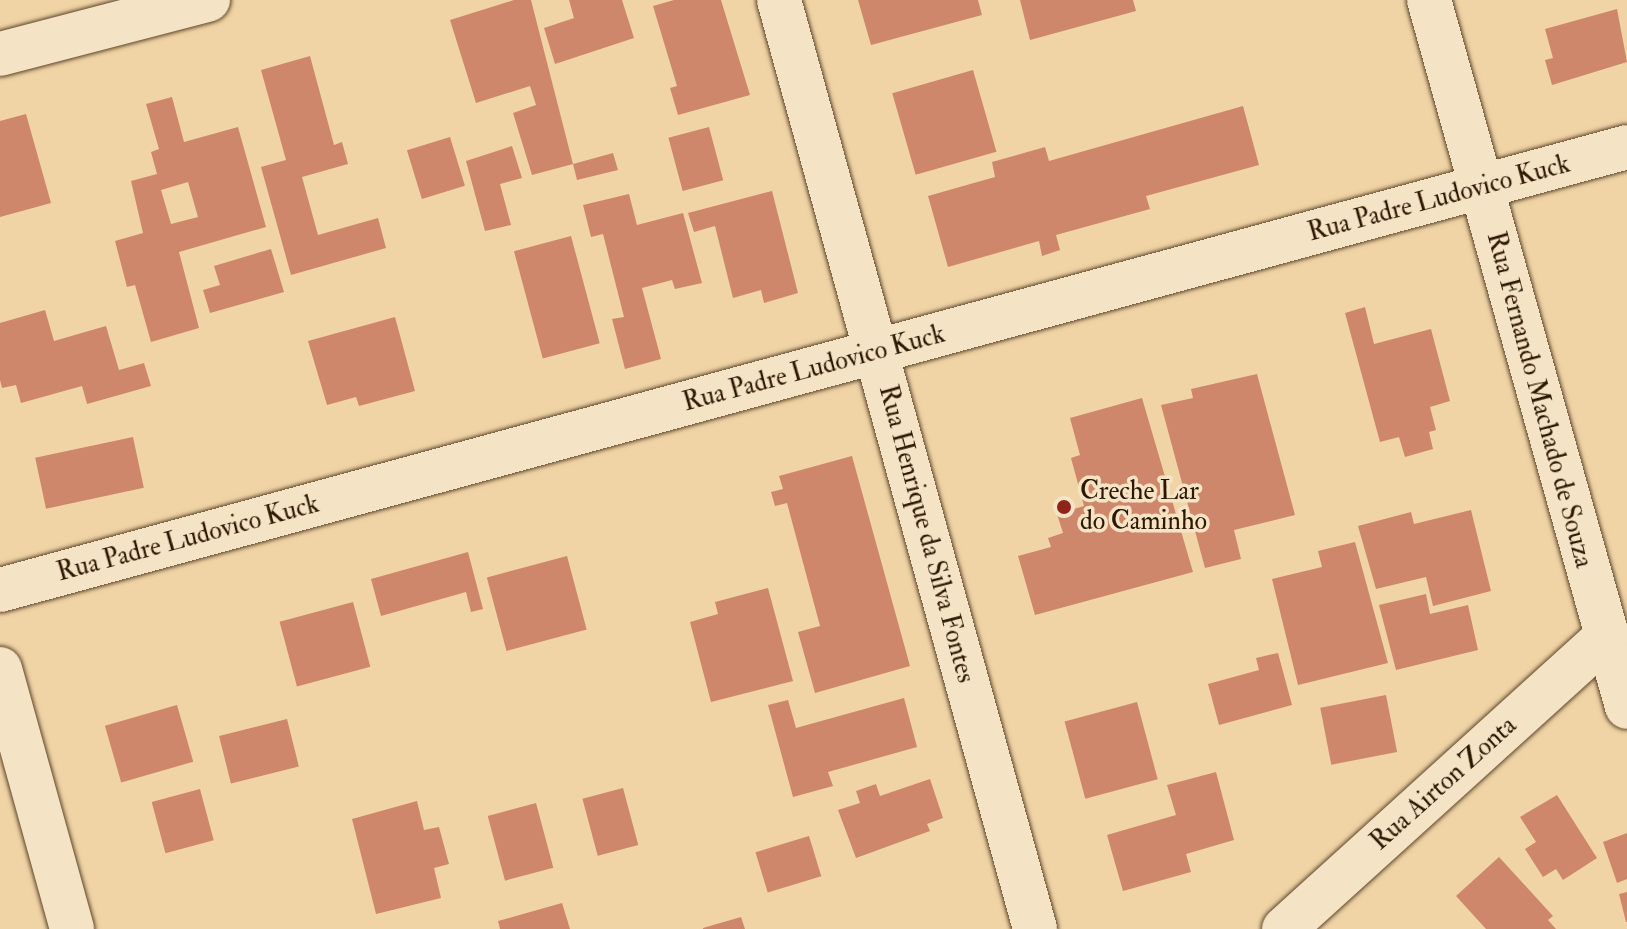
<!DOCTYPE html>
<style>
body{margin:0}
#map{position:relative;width:1627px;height:929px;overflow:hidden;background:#f0d4a6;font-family:"IM FELL Double Pica",serif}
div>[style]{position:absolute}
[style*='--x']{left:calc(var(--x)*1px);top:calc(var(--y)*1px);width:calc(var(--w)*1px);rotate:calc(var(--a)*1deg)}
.building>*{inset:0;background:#ce876b;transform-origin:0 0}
.roads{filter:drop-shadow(0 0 2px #5e462a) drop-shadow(0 0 2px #5e462a)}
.minor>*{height:44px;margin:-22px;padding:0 22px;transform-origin:22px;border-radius:22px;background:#f5e3c5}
.dots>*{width:22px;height:22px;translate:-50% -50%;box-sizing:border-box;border:4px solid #f5e3c5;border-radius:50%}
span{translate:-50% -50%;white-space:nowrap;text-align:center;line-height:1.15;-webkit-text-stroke:7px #f5e3c5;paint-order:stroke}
.street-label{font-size:26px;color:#2e1700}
.poi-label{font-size:26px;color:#2e1700}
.left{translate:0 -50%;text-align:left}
</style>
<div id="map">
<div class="building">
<div style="clip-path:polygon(514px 0,531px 0,573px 164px,613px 153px,618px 170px,577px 180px,573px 164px,532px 175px,513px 113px,536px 105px,530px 86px,476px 103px,450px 20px)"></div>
<div style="clip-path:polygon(569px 0,622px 0,634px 38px,555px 64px,544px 28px,574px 18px)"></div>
<div style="clip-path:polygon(674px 0,721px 0,750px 95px,678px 115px,670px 88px,677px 86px,653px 6px)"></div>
<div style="clip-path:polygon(858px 0,978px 0,982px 15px,871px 45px)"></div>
<div style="clip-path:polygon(1020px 0,1133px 0,1136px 11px,1030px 40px)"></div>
<div style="clip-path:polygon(1617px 9px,1627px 62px,1552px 85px,1545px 60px,1553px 58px,1545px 29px)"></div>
<div style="clip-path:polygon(310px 56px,334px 145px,342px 142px,348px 164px,302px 177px,318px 235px,378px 218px,386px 248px,291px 275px,261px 167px,286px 160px,261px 70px)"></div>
<div style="left:973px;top:70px;width:85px;height:84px;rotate:74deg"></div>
<div style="clip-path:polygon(evenodd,172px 97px,184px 142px,238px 127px,266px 227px,179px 252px,199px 328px,151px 342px,135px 285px,127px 287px,115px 241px,143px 233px,131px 181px,157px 174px,151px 152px,159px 149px,146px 104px,172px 97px,188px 182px,198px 217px,171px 224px,161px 190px,188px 182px)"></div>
<div style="clip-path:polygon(1243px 106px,1259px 165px,1146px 196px,1150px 209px,1056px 235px,1060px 250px,1042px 256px,1039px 241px,948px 267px,928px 196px,995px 177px,992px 162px,1045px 147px,1049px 161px)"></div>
<div style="clip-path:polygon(26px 114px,51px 203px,0 217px,0 121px)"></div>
<div style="left:709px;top:127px;width:55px;height:42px;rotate:75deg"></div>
<div style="left:450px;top:137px;width:51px;height:45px;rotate:73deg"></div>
<div style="clip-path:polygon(512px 146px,522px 178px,500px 184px,511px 225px,485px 231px,466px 161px)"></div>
<div style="clip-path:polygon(772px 191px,798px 293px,764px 303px,761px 290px,733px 298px,715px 226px,694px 232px,688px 213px)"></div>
<div style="clip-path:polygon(629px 194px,637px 225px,683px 213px,702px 283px,675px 289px,672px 280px,642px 288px,661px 359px,625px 369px,612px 319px,624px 317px,603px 234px,591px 237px,583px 205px)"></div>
<div style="left:571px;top:236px;width:111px;height:59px;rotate:75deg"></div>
<div style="clip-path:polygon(271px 249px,284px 292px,210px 313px,203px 290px,220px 285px,214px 266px)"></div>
<div style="clip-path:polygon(1365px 307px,1374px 344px,1431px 329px,1450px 401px,1430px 407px,1436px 430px,1429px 432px,1433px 449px,1405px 457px,1399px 437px,1380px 442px,1345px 313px)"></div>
<div style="clip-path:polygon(45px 310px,54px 341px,106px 326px,119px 370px,144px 363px,151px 386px,87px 404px,82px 386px,21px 403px,16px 385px,2px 388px,0 380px,0 323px)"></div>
<div style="clip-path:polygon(395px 317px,415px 391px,359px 406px,356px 397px,327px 405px,308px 341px)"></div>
<div style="clip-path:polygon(1257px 374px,1295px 515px,1234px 530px,1241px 559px,1205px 568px,1161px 405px,1193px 398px,1191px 389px)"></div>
<div style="clip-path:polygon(1142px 398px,1193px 572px,1035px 615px,1018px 556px,1051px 547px,1048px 538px,1063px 533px,1057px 514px,1084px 506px,1071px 458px,1080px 455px,1070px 418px)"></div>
<div style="left:133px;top:437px;width:52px;height:100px;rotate:78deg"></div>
<div style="clip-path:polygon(852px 456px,910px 666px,815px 693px,798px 632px,820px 626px,787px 503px,775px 506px,771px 492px,783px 489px,779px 476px)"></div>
<div style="clip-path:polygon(1471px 510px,1491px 591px,1433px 606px,1426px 577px,1376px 589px,1358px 526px,1411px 512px,1414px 524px)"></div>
<div style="clip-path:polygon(1355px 542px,1388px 663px,1298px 685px,1272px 579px,1322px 567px,1318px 551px)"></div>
<div style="clip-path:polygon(468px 552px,483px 609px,471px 612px,466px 592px,381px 616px,371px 579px)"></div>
<div style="left:567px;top:556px;width:76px;height:83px;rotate:75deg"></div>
<div style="clip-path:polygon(768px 588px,793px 681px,711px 702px,690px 622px,718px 614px,715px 602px)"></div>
<div style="clip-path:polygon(1426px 594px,1430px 614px,1468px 605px,1478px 650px,1396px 670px,1379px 605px)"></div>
<div style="left:353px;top:602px;width:67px;height:76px;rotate:75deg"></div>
<div style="clip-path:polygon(1278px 653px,1292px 705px,1219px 725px,1208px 684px,1259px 670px,1256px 658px)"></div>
<div style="left:1386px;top:695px;width:58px;height:67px;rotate:79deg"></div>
<div style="clip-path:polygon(904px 698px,917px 747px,828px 772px,833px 786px,793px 797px,768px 705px,788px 700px,796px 728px)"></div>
<div style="left:1137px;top:702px;width:80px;height:75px;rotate:75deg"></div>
<div style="left:177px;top:705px;width:59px;height:75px;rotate:74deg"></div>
<div style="left:287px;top:719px;width:49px;height:70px;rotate:76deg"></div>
<div style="clip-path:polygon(1216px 772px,1234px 840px,1186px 854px,1191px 872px,1123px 891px,1107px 835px,1176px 815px,1167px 785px)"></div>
<div style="clip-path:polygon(930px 779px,943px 818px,927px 824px,930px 831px,856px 858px,838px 810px,860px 803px,856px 791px,876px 784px,880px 796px)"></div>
<div style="left:623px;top:788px;width:59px;height:42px;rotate:75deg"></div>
<div style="left:200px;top:789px;width:53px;height:50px;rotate:75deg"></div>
<div style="clip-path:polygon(1557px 795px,1597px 858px,1563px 880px,1556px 869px,1543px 877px,1525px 849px,1536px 842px,1520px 817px)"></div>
<div style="clip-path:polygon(417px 801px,424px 830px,439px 827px,449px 864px,434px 868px,441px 898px,376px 914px,352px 819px)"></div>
<div style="left:536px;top:803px;width:67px;height:50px;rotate:75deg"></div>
<div style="clip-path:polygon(1627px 833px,1627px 879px,1617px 883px,1603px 842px)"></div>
<div style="left:809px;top:836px;width:42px;height:56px;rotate:73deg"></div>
<div style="clip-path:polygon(1499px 857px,1553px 916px,1548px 920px,1556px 929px,1486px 929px,1456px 896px)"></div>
<div style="clip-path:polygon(1627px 892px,1627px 922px,1626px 922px,1619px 894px)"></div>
<div style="clip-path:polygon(562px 903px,570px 929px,500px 929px,498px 921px)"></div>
<div style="clip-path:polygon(741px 917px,745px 929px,703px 929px,703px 928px)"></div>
</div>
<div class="roads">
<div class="minor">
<div style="--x:779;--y:0;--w:964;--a:74.59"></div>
<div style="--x:1429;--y:0;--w:734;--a:74.35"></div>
<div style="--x:0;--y:54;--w:215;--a:-14.6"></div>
<div style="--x:0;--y:590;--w:1686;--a:-15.23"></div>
<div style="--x:0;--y:669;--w:270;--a:74.5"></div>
<div style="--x:1284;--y:929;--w:433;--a:-42.2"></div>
</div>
</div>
<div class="dots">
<div style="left:1064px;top:507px;background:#8f2418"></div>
</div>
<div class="street-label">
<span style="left:1439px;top:199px;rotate:-15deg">Rua Padre Ludovico Kuck</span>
<span style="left:814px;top:369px;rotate:-15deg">Rua Padre Ludovico Kuck</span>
<span style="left:1539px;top:400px;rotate:75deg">Rua Fernando Machado de Souza</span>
<span style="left:926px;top:534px;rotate:75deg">Rua Henrique da Silva Fontes</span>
<span style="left:188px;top:539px;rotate:-15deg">Rua Padre Ludovico Kuck</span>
<span style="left:1444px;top:784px;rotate:-42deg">Rua Airton Zonta</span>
</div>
<div class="poi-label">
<span class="left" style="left:1080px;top:507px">Creche Lar<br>do Caminho</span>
</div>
</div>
